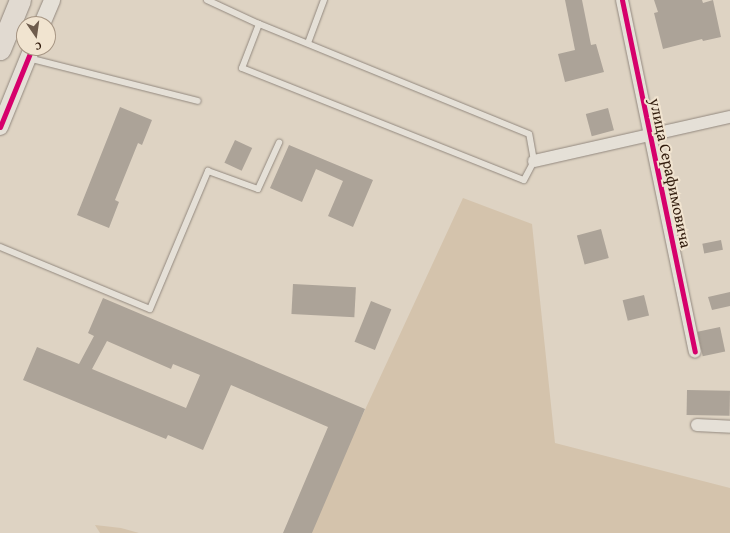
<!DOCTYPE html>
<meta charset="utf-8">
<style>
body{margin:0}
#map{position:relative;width:730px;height:533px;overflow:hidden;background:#ded3c3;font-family:"Gentium Book Plus",serif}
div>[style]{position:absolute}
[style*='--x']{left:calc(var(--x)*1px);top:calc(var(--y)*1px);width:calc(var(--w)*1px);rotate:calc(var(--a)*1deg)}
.green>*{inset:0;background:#d4c3ac}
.building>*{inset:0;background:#aca398;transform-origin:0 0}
.roads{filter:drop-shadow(0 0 1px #92887e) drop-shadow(0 0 1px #92887e)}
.service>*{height:6px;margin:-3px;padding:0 3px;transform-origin:3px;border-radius:3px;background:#e5e0d7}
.minor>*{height:12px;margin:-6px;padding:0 6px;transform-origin:6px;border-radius:6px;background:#e5e0d7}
.tertiary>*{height:16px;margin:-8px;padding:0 8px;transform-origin:8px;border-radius:8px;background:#e5e0d7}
.trunk>*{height:21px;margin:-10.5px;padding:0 10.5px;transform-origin:10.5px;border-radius:10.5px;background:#e1dad1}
.cycleway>*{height:5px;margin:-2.5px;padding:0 2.5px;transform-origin:2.5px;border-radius:2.5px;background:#d6006c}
span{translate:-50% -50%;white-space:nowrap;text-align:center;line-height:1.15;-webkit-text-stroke:4px #f1e4d0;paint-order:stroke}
.street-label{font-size:16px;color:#321c0d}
.north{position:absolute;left:16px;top:16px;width:40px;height:40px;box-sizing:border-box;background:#f1e4d0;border:1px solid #a59482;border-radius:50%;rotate:167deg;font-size:11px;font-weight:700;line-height:16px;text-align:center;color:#321c0d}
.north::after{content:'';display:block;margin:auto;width:14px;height:18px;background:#6e5c4d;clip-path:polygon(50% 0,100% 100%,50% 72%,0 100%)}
</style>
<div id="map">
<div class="green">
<div style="clip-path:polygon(463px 198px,532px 224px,555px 443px,730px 488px,730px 533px,308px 533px)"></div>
<div style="clip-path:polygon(95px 525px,121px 528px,139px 533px,100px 533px)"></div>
</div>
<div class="building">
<div style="clip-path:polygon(565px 0,582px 0,591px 45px,596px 44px,604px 72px,565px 82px,558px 54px,575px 50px)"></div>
<div style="clip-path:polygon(654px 0,702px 0,703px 3px,713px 0,721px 37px,703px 41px,702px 39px,663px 49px,654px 13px,658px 12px)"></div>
<div style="clip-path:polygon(120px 107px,152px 120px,142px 145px,138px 143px,115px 200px,119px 202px,109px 228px,77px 215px)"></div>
<div style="left:608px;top:108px;width:23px;height:23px;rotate:75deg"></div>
<div style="left:235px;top:140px;width:19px;height:25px;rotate:25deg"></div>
<div style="clip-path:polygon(289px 145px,373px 180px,353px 227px,328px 216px,343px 181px,316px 169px,302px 202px,270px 188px)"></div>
<div style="left:601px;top:229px;width:30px;height:25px;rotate:75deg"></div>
<div style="left:721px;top:240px;width:10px;height:19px;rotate:79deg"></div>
<div style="left:293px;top:284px;width:63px;height:30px;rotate:3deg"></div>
<div style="clip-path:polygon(730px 292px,730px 306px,712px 310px,708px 297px)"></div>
<div style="left:644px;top:295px;width:21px;height:22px;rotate:76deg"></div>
<div style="clip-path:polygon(evenodd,103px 298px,365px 409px,312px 533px,283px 533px,328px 427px,231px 385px,203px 450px,168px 435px,166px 439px,23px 380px,37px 347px,79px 364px,94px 336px,88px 333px,103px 298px,107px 341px,171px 369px,173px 364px,200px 375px,186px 408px,92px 369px,107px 341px)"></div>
<div style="left:371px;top:301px;width:22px;height:44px;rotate:22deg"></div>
<div style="left:720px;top:327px;width:25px;height:23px;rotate:78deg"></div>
<div style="left:687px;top:390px;width:43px;height:25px;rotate:1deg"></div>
</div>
<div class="roads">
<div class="service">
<div style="--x:207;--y:0;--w:57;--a:24.8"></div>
<div style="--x:259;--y:24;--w:47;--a:111.1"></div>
<div style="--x:242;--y:68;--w:303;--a:21.7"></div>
<div style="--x:524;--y:180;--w:21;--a:-62"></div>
<div style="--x:534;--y:161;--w:27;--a:-100"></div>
<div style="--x:529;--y:134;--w:292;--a:-157.8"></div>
<div style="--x:308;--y:43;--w:46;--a:-69.6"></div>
<div style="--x:28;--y:58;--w:175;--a:14.2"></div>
<div style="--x:0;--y:247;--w:162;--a:22.5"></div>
<div style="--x:150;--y:309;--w:150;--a:-67.2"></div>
<div style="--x:208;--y:171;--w:53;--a:19.8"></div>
<div style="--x:258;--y:189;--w:51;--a:-65.5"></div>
</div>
<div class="minor">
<div style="--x:622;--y:0;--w:359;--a:78.3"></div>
<div style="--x:534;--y:161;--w:201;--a:-12.7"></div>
<div style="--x:697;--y:425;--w:33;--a:3"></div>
</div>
<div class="tertiary">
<div style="--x:42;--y:24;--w:26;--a:-67"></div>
<div style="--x:0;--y:127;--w:85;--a:-67.9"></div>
</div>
<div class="trunk">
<div style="--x:0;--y:49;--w:53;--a:-67.8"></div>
</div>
</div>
<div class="cycleway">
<div style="--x:622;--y:0;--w:359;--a:78.3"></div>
<div style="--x:0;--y:127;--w:85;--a:-67.9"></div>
</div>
<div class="street-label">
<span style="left:671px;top:173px;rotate:78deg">улица Серафимовича</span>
</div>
<div class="north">С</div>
</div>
